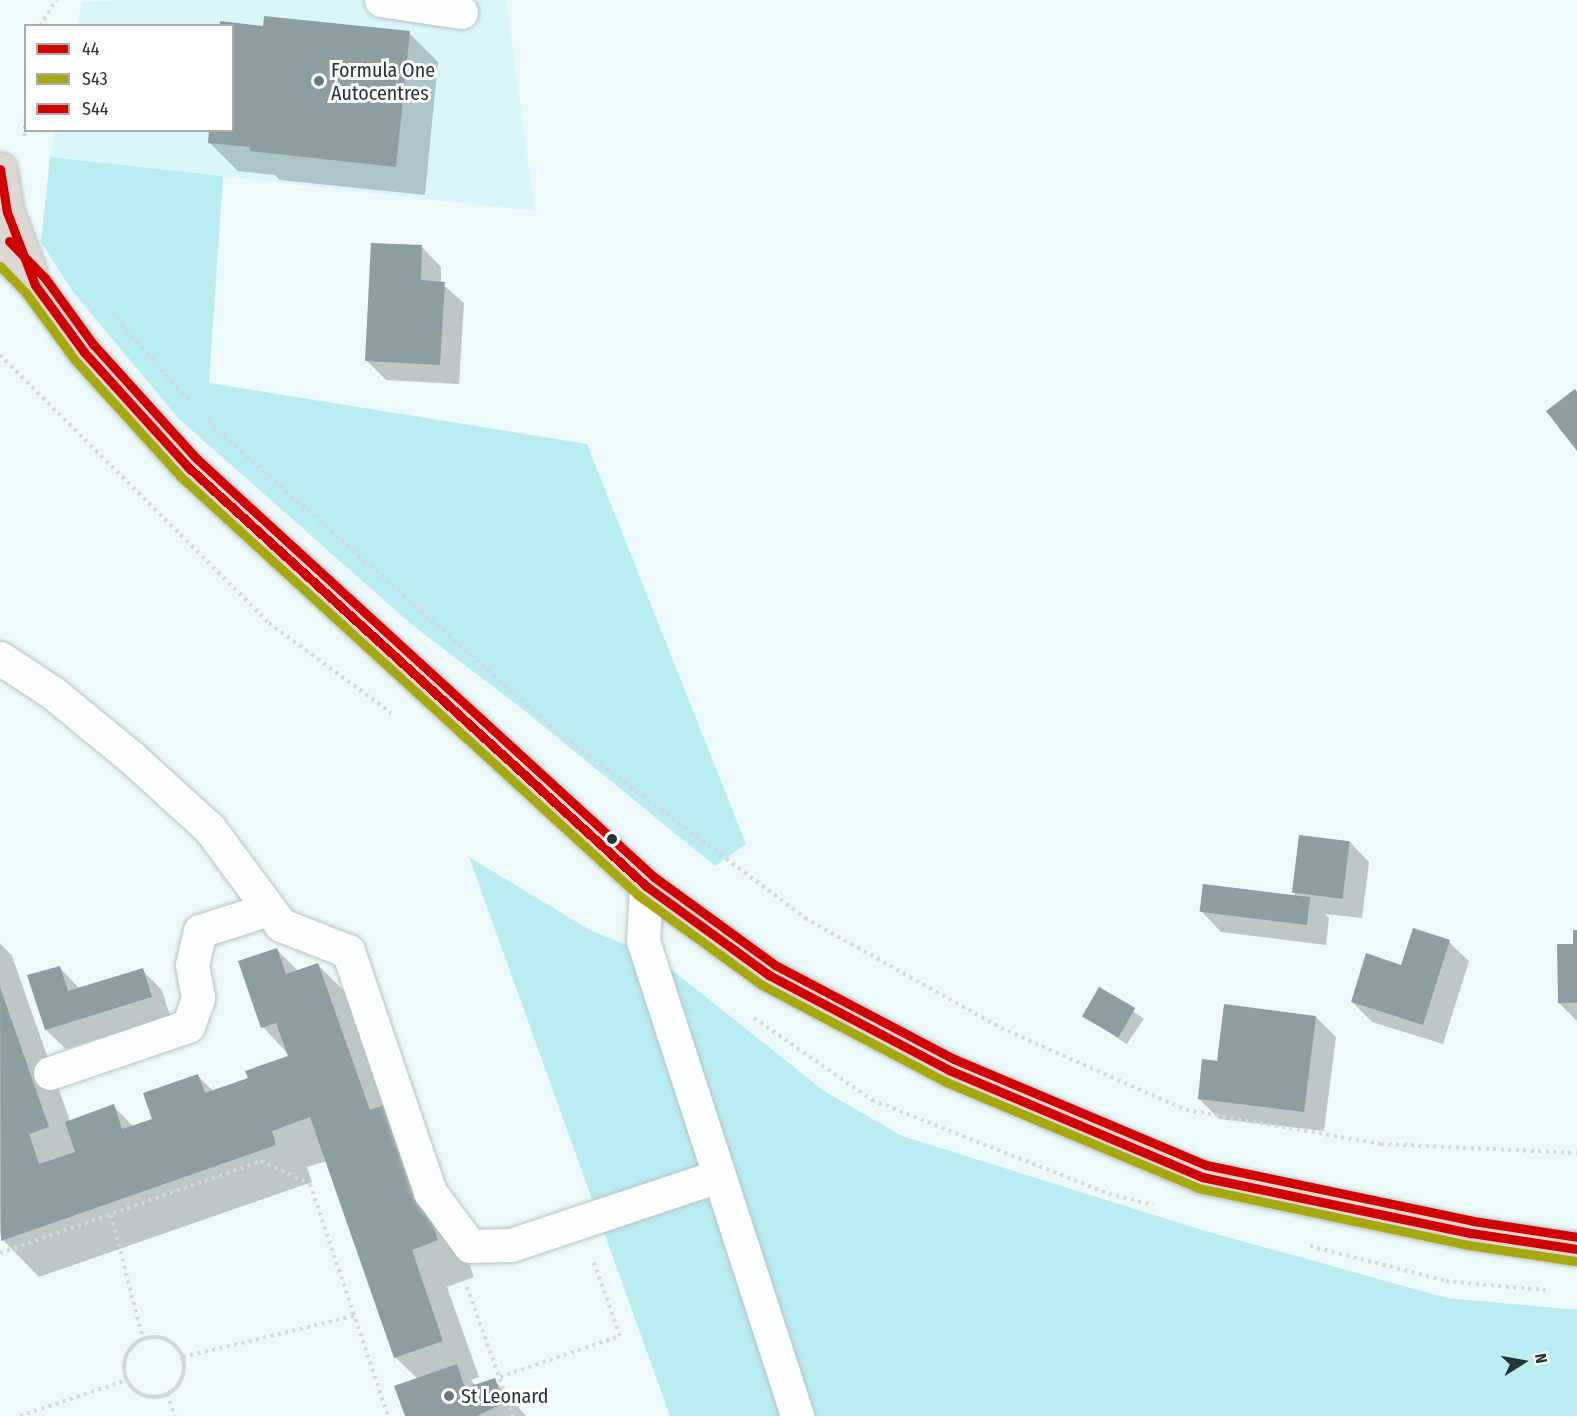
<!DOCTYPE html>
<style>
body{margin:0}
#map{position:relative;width:1577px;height:1416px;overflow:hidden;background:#edf9fa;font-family:"Fira Sans Condensed",sans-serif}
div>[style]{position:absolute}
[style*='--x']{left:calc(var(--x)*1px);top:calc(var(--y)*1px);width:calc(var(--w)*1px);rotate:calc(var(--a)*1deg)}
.built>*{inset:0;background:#d9f7fb}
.green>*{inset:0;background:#b9edf2}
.shadow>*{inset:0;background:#0003;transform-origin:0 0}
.building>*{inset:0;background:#8c9ea0;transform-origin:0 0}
.path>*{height:4px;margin-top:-2px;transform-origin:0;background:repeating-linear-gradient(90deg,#d4d8d8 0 3px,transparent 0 7.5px)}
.path>.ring{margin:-2px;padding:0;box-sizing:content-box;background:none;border:4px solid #d4d8d8;border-radius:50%}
.roads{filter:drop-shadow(0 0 2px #b5c1c2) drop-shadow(0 0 2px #b5c1c2)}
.minor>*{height:33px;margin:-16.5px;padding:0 16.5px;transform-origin:16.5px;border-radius:16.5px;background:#fcfefe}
.highway>*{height:33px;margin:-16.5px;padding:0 16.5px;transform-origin:16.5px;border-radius:16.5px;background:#dcd7d0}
.bus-1>*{height:9px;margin:-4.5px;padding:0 4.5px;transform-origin:4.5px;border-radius:4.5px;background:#d00000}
.bus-2>*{height:9px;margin:-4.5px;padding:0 4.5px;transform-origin:4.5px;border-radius:4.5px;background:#a6a90d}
.bus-3>*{height:9px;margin:-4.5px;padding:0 4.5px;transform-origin:4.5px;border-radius:4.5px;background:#d00000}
.dots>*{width:16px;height:16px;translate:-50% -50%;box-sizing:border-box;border:3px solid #fff;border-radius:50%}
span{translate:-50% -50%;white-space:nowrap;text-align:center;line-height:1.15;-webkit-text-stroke:6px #fff;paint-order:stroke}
.poi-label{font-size:20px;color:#263435}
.left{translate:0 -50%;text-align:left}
.legend{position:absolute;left:24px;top:24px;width:210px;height:108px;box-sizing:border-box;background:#fff;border:2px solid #a8aeae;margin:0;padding:8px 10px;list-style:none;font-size:18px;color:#263435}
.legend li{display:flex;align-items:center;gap:12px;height:30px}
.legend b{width:30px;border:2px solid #a8aeae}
.north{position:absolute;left:1493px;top:1332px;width:60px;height:60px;-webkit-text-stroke:4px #fff;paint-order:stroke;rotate:79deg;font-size:16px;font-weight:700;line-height:24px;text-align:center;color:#263435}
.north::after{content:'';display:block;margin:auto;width:21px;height:27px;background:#263435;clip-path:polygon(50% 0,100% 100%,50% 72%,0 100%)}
</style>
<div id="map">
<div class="built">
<div style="clip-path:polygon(132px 0,506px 0,535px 211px,50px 157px,55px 131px,232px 130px,232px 26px,77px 25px,82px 2px)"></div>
</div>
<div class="green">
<div style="clip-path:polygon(50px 157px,223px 176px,209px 383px,587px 444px,746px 844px,715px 866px,520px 707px,411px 624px,178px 418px,73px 292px,41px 242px)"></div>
<div style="clip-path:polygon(469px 857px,590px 930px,657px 958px,824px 1091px,902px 1136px,1202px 1230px,1447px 1298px,1577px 1310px,1577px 1416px,670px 1416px)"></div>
</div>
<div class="shadow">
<div style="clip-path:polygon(232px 26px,409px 33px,438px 62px,425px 195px,280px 180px,275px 175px,238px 171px,209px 142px,232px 130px)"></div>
<div style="clip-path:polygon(422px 247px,441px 267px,441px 283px,464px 303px,459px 384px,386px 380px,366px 360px)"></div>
<div style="clip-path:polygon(1301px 837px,1350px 842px,1369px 862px,1362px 918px,1325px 914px,1329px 918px,1326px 945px,1221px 932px,1202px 912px,1294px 896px)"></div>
<div style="clip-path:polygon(1577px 931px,1577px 1021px,1559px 1003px)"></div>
<div style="clip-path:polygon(1449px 942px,1469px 961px,1443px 1044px,1372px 1022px,1352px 1002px,1402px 967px)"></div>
<div style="clip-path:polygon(0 943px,12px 956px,70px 1121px,113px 1106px,134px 1127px,154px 1120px,198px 1076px,214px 1092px,250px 1079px,290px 1056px,263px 1027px,276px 949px,299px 972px,318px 965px,355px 1002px,426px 1142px,474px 1277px,447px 1287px,479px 1377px,471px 1380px,476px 1386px,494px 1380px,526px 1416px,406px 1416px,418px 1379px,395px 1357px,327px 1161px,307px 1167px,312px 1182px,39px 1277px,3px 1240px,0 1233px)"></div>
<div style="clip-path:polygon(59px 967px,80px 989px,142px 970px,162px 990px,170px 1016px,66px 1049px,46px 1030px)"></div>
<div style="left:1100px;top:989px;width:53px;height:31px;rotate:34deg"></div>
<div style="clip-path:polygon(1316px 1017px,1336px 1037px,1324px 1131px,1219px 1119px,1199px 1099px,1219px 1063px)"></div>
</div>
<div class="building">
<div style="clip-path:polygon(264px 16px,410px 31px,396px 167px,250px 151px,250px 147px,208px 143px,209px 130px,232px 130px,232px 26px,220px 26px,220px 21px,263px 26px)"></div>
<div style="clip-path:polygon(371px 243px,422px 245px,421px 280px,445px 282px,440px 365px,365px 361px)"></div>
<div style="clip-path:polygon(1575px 389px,1577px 392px,1577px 451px,1546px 411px)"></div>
<div style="left:1299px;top:835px;width:51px;height:58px;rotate:7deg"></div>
<div style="left:1203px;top:884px;width:108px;height:28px;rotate:7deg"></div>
<div style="clip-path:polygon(1413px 928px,1450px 940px,1423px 1025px,1351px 1002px,1366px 953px,1401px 965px)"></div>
<div style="clip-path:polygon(1573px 930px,1577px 930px,1577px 1003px,1558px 1003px,1557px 944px,1573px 944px)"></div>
<div style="clip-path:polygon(277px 948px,286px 974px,318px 963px,370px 1110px,390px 1103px,438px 1240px,412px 1250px,443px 1341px,394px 1358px,310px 1117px,272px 1131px,276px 1145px,1px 1241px,0 987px,49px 1127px,29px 1134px,39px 1164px,75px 1152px,65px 1122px,114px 1104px,122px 1129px,152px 1119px,143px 1093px,198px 1074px,205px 1093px,248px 1078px,245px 1071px,288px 1056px,276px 1023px,261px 1028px,238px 961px)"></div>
<div style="clip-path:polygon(60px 966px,68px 991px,143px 968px,152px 997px,45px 1030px,27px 975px)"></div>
<div style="left:1099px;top:987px;width:42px;height:34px;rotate:30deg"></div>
<div style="clip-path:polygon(1224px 1004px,1316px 1016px,1304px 1112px,1198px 1099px,1202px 1059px,1217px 1061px)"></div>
<div style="clip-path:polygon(457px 1364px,465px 1388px,495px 1378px,504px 1403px,477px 1416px,405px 1416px,394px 1386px)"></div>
</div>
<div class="path">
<div style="--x:40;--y:26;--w:31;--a:-58"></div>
<div style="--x:24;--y:136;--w:20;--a:-84"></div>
<div style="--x:112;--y:313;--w:116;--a:48.9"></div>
<div style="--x:0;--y:355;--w:380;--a:44.9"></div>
<div style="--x:269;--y:623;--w:152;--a:36.4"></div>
<div style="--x:207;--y:421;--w:470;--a:41.6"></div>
<div style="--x:558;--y:733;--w:309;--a:36.8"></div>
<div style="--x:805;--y:918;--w:225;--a:29.3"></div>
<div style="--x:1001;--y:1028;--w:202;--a:23.9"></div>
<div style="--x:1186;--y:1110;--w:198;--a:9.9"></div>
<div style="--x:1381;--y:1144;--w:196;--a:2.6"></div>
<div style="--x:754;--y:1018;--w:144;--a:34.8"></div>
<div style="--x:872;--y:1100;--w:255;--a:21.6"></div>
<div style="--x:1109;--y:1194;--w:46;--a:13.7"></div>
<div style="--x:111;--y:1215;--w:128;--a:75.5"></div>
<div style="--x:1310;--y:1246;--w:140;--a:14.4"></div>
<div style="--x:1446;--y:1281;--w:100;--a:5.1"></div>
<div style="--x:0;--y:1253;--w:277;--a:-19.4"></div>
<div style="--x:261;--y:1161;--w:54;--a:25.1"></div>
<div style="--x:310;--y:1184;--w:245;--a:71.4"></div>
<div style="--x:467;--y:1287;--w:137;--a:70.4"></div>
<div class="ring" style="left:124px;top:1337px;width:56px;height:56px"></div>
<div style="--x:183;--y:1357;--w:176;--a:-13.5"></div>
<div style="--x:500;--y:1377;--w:127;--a:-18.9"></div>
<div style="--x:620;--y:1336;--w:81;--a:-109.6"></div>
<div style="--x:167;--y:1394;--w:23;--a:70"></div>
<div style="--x:20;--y:1416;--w:113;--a:-18.6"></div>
</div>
<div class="roads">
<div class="minor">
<div style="--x:381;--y:0;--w:81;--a:8.5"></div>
<div style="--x:0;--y:658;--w:64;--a:33.4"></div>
<div style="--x:53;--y:693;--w:101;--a:39.4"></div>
<div style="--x:131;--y:757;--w:107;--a:42.3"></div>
<div style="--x:210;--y:829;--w:119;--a:53.5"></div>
<div style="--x:281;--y:925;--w:72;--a:21.2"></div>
<div style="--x:348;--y:951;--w:255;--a:71.2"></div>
<div style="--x:430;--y:1192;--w:67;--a:53.5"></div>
<div style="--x:470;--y:1246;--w:41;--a:-1.4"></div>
<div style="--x:511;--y:1245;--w:218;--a:-18.4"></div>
<div style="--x:646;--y:886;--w:55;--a:93.1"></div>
<div style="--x:643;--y:941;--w:499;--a:72"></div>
<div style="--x:50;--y:1073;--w:146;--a:-18.8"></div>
<div style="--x:188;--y:1026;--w:30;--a:-70"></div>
<div style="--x:198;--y:998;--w:34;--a:-100"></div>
<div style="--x:192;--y:965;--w:35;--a:-77"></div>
<div style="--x:200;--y:931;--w:72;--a:-17.7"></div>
</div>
<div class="highway">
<div style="--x:0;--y:169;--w:44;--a:80.8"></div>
<div style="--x:7;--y:212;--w:64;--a:69"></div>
<div style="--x:0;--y:249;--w:50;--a:45.8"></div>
<div style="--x:35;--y:285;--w:83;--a:53.8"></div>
<div style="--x:84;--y:352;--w:155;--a:47.9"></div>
<div style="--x:188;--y:467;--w:621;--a:42.45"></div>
<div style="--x:646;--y:886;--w:152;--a:35.9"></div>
<div style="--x:769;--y:975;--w:204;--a:27.8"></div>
<div style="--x:949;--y:1070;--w:275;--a:22.9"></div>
<div style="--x:1202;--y:1177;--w:275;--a:11.8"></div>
<div style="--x:1471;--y:1233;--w:107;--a:8.6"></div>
</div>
</div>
<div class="bus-1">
<div style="--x:0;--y:169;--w:44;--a:80.8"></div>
<div style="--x:7;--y:212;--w:78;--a:69"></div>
<div style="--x:35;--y:285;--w:83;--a:53.8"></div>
<div style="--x:84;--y:352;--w:155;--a:47.9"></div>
<div style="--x:188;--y:467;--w:621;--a:42.45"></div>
<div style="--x:646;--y:886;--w:152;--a:35.9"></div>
<div style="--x:769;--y:975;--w:204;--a:27.8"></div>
<div style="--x:949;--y:1070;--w:275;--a:22.9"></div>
<div style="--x:1202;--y:1177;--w:275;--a:11.8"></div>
<div style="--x:1471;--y:1233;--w:107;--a:8.6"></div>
</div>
<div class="bus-2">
<div style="--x:0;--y:266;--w:37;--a:46"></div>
<div style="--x:26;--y:293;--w:83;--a:53.8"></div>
<div style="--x:75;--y:360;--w:156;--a:47.8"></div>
<div style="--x:180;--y:476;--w:621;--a:42.45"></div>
<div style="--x:638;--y:895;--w:153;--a:36"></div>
<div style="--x:762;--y:985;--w:206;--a:27.8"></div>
<div style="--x:944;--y:1081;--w:276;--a:22.8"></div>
<div style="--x:1198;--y:1188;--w:277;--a:11.9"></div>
<div style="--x:1469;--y:1245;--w:107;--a:8.6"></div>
</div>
<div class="bus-3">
<div style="--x:9;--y:241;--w:52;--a:45.8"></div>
<div style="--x:45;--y:278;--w:82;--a:54"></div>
<div style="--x:93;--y:344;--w:155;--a:47.9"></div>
<div style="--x:197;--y:459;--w:619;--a:42.45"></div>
<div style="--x:654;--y:877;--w:150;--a:36"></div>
<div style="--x:775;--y:965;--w:202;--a:27.7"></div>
<div style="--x:954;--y:1059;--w:273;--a:22.8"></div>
<div style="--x:1206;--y:1165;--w:273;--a:11.8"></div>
<div style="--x:1473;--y:1221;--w:105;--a:8.7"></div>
</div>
<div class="dots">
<div style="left:319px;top:81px;background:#6c797a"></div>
<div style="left:612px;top:839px;background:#263435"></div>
<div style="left:449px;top:1396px;background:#6c797a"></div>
</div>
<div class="poi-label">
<span class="left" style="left:331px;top:82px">Formula One<br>Autocentres</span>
<span class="left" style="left:461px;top:1396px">St Leonard</span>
</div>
<ul class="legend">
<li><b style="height:8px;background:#d00000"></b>44</li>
<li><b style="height:8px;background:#a6a90d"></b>S43</li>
<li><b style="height:8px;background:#d00000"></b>S44</li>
</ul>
<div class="north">N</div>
</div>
